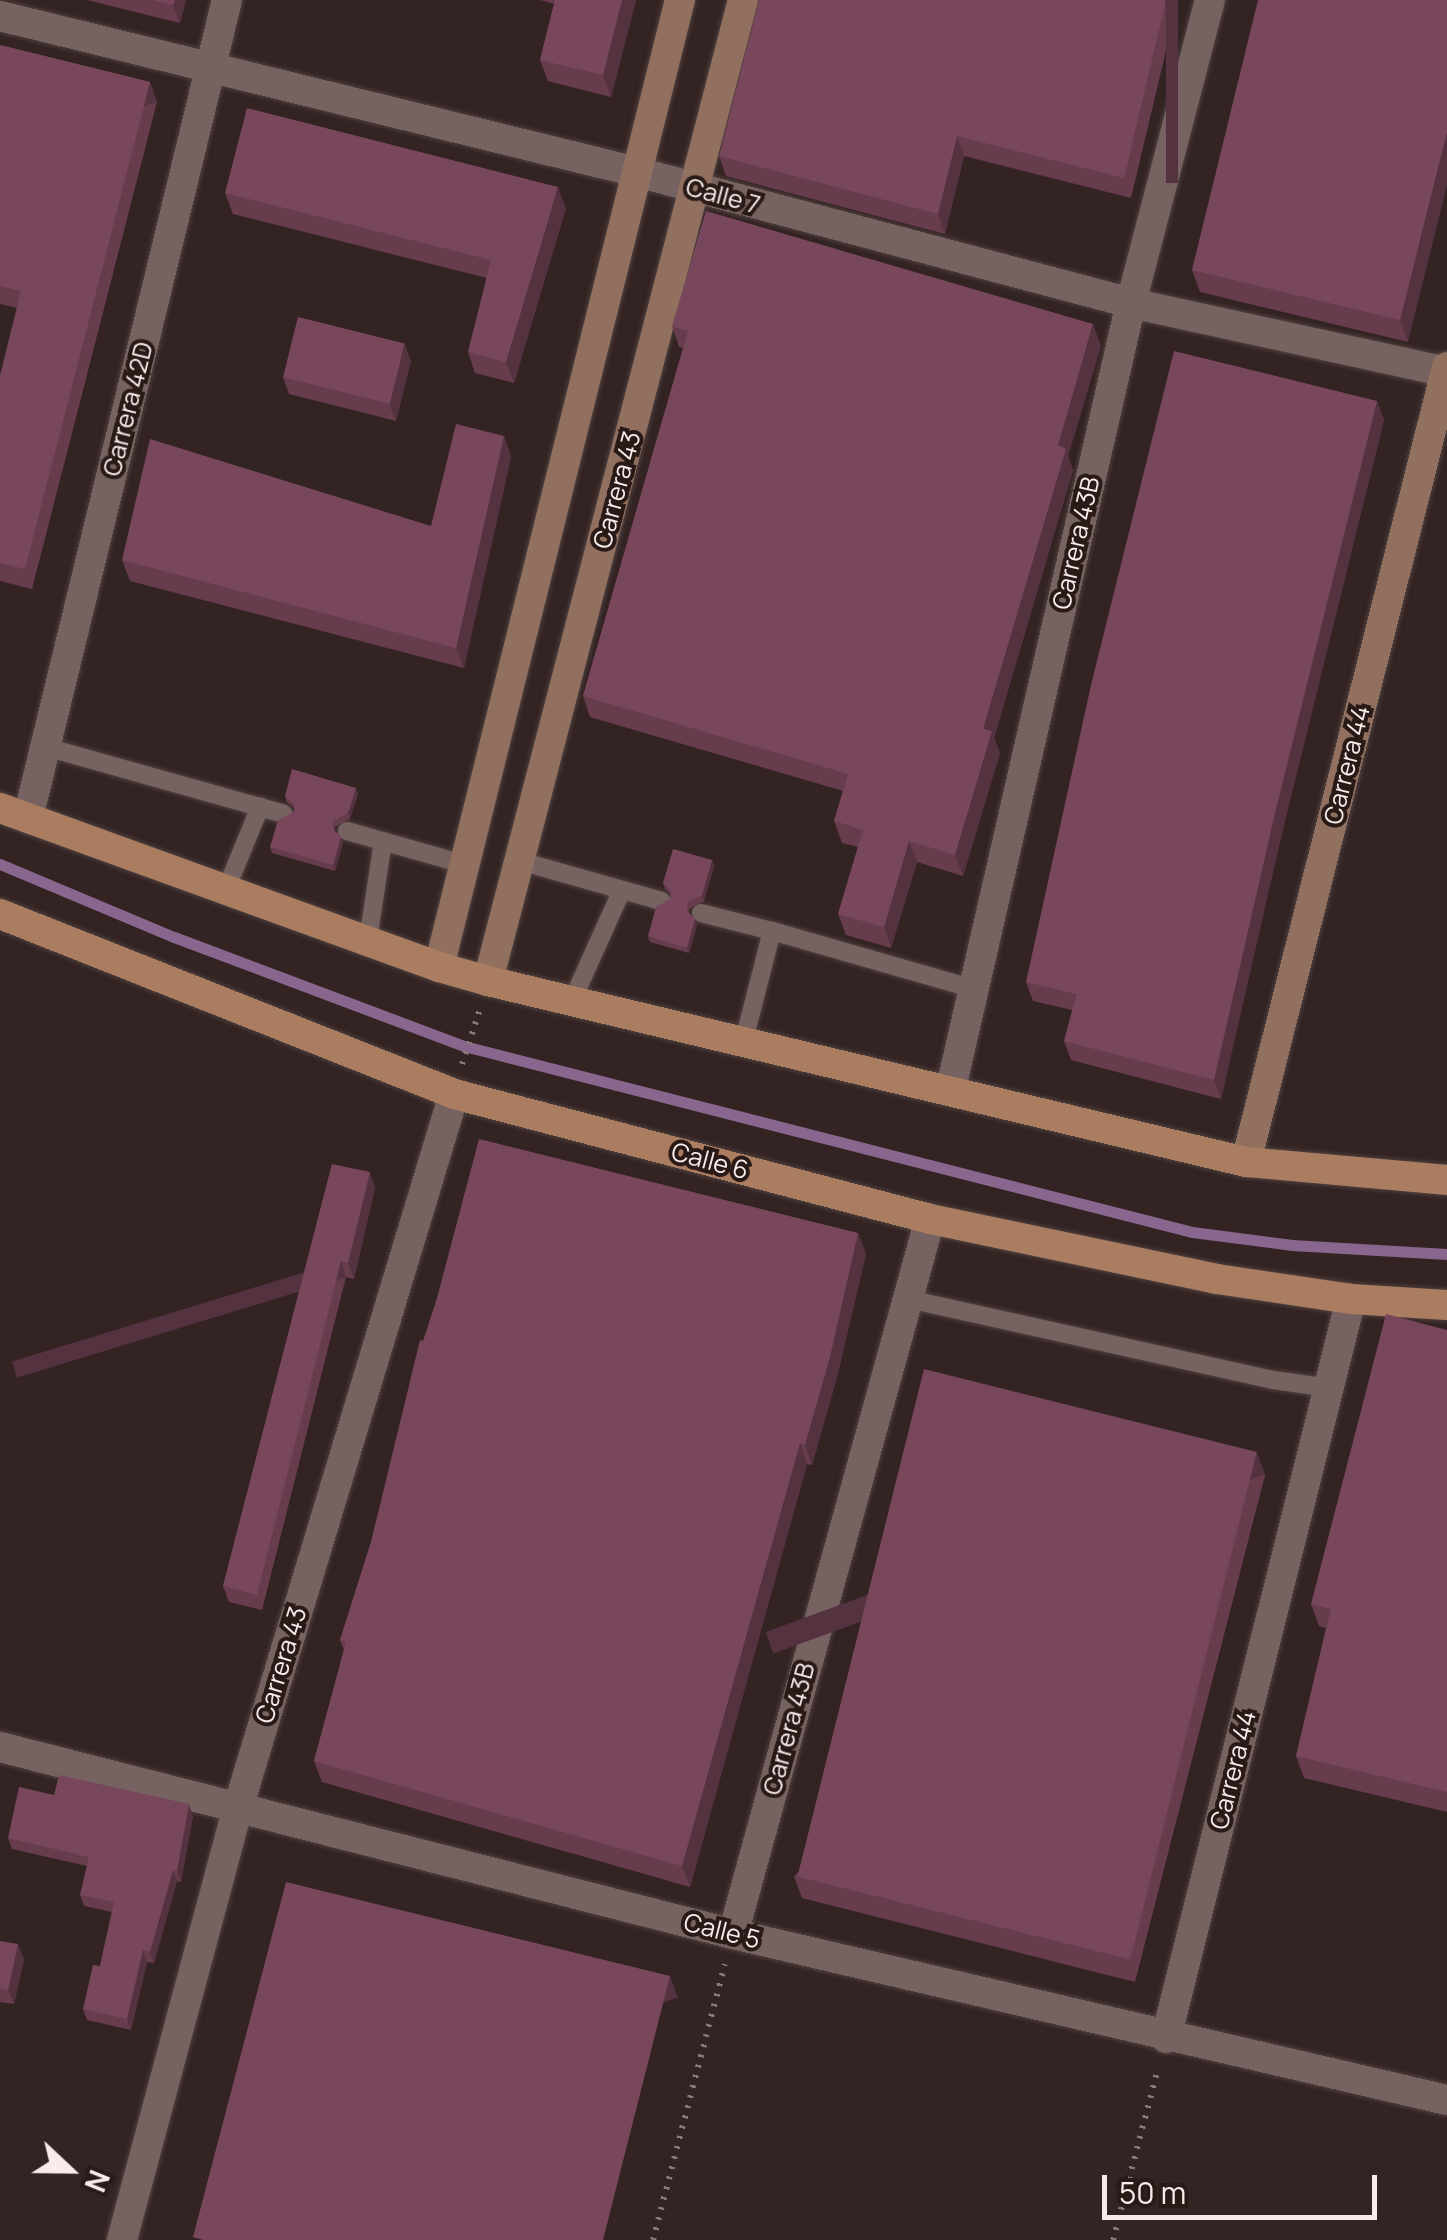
<!DOCTYPE html>
<style>
body{margin:0}
#map{position:relative;width:1447px;height:2240px;overflow:hidden;background:#332322;font-family:Manrope,sans-serif}
div>[style]{position:absolute}
[style*='--x']{left:calc(var(--x)*1px);top:calc(var(--y)*1px);width:calc(var(--w)*1px);rotate:calc(var(--a)*1deg)}
.stream>*{height:11px;margin:-5.5px;padding:0 5.5px;transform-origin:5.5px;border-radius:5.5px;background:#89668d}
.path>*{height:6px;margin-top:-3px;transform-origin:0;background:repeating-linear-gradient(90deg,#887a79 0 2.5px,transparent 0 10.5px)}
.roads{filter:drop-shadow(0 0 2px #4f4241) drop-shadow(0 0 2px #4f4241)}
.lane>*{height:18px;margin:-9px;padding:0 9px;transform-origin:9px;border-radius:9px;background:#766361}
.street>*{height:30px;margin:-15px;padding:0 15px;transform-origin:15px;border-radius:15px;background:#766361}
.secondary>*{height:30px;margin:-15px;padding:0 15px;transform-origin:15px;border-radius:15px;background:#917060}
.primary>*{height:30px;margin:-15px;padding:0 15px;transform-origin:15px;border-radius:15px;background:#ab7d60}
.wall>*{inset:0;background:#673d4e}
.shaded-wall>*{inset:0;background:#543240;transform-origin:0 0}
.building>*{inset:0;background:#78475b;transform-origin:0 0}
span{translate:-50% -50%;white-space:nowrap;text-align:center;line-height:1.15;-webkit-text-stroke:8px #291a18;paint-order:stroke}
.street-label{font-size:25px;color:#f7eceb}
.north{position:absolute;left:20px;top:2120px;width:100px;height:100px;-webkit-text-stroke:8px #291a18;paint-order:stroke;rotate:112deg;font-size:28px;font-weight:700;line-height:40px;text-align:center;color:#f7eceb}
.north::after{content:'';display:block;margin:auto;width:35px;height:45px;background:#f7eceb;clip-path:polygon(50% 0,100% 100%,50% 72%,0 100%)}
.scale{position:absolute;left:1102px;top:2175px;width:275px;height:45px;box-sizing:border-box;border:5px solid #f7eceb;border-top:0;padding-left:12px;font-size:30px;line-height:35px;white-space:nowrap;color:#f7eceb;-webkit-text-stroke:8px #291a18;paint-order:stroke}
</style>
<div id="map">
<div class="stream">
<div style="--x:0;--y:864;--w:189;--a:22.8"></div>
<div style="--x:174;--y:937;--w:310;--a:20.6"></div>
<div style="--x:464;--y:1046;--w:751;--a:14.33"></div>
<div style="--x:1192;--y:1232;--w:101;--a:7.4"></div>
<div style="--x:1292;--y:1245;--w:155;--a:3.3"></div>
</div>
<div class="path">
<div style="--x:462;--y:1064;--w:58;--a:-71.9"></div>
<div style="--x:653;--y:2240;--w:285;--a:-75.4"></div>
<div style="--x:1113;--y:2240;--w:178;--a:-75.3"></div>
</div>
<div class="roads">
<div class="lane">
<div style="--x:46;--y:747;--w:247;--a:15.7"></div>
<div style="--x:347;--y:831;--w:125;--a:15.8"></div>
<div style="--x:520;--y:861;--w:147;--a:15.8"></div>
<div style="--x:227;--y:887;--w:87;--a:-67.6"></div>
<div style="--x:701;--y:913;--w:73;--a:14.2"></div>
<div style="--x:772;--y:931;--w:113;--a:104.4"></div>
<div style="--x:772;--y:931;--w:210;--a:16"></div>
<div style="--x:368;--y:940;--w:100;--a:-81.4"></div>
<div style="--x:572;--y:1001;--w:122;--a:-65.8"></div>
<div style="--x:908;--y:1299;--w:374;--a:12.5"></div>
<div style="--x:1273;--y:1380;--w:57;--a:8.1"></div>
</div>
<div class="street">
<div style="--x:0;--y:16;--w:656;--a:13.76"></div>
<div style="--x:637;--y:172;--w:511;--a:14.85"></div>
<div style="--x:1131;--y:303;--w:323;--a:12.3"></div>
<div style="--x:28;--y:818;--w:842;--a:-76.33"></div>
<div style="--x:951;--y:1088;--w:805;--a:-77.09"></div>
<div style="--x:1131;--y:303;--w:313;--a:-75.4"></div>
<div style="--x:0;--y:1747;--w:756;--a:14.31"></div>
<div style="--x:733;--y:1934;--w:733;--a:13.09"></div>
<div style="--x:733;--y:1934;--w:742;--a:-74.6"></div>
<div style="--x:1166;--y:2038;--w:762;--a:-75.95"></div>
<div style="--x:122;--y:2240;--w:447;--a:-75"></div>
<div style="--x:238;--y:1808;--w:746;--a:-73.17"></div>
</div>
<div class="secondary">
<div style="--x:439;--y:967;--w:997;--a:-76.01"></div>
<div style="--x:488;--y:981;--w:1014;--a:-75.43"></div>
<div style="--x:1246;--y:1162;--w:820;--a:-75.81"></div>
</div>
<div class="primary">
<div style="--x:0;--y:808;--w:467;--a:19.9"></div>
<div style="--x:439;--y:967;--w:51;--a:15.9"></div>
<div style="--x:488;--y:981;--w:779;--a:13.43"></div>
<div style="--x:1246;--y:1162;--w:202;--a:5.1"></div>
<div style="--x:0;--y:914;--w:488;--a:21.6"></div>
<div style="--x:454;--y:1094;--w:492;--a:14.7"></div>
<div style="--x:930;--y:1219;--w:293;--a:11.8"></div>
<div style="--x:1217;--y:1279;--w:135;--a:8.5"></div>
<div style="--x:1351;--y:1299;--w:96;--a:3.6"></div>
</div>
</div>
<div class="wall">
<div style="clip-path:polygon(87px 0,186px 0,180px 23px)"></div>
<div style="clip-path:polygon(540px 0,636px 0,611px 97px,548px 81px,540px 60px,554px 4px)"></div>
<div style="clip-path:polygon(1178px 0,1131px 198px,964px 156px,945px 234px,726px 176px,719px 156px)"></div>
<div style="clip-path:polygon(1447px 0,1408px 342px,1200px 292px,1192px 270px)"></div>
<div style="clip-path:polygon(0 45px,150px 82px,157px 102px,32px 589px,0 581px,0 376px,17px 308px,0 304px)"></div>
<div style="clip-path:polygon(225px 193px,566px 208px,514px 383px,475px 373px,468px 352px,487px 278px,233px 214px)"></div>
<div style="clip-path:polygon(672px 326px,1101px 346px,1068px 456px,1073px 470px,994px 738px,1000px 753px,963px 876px,917px 862px,891px 948px,846px 935px,838px 914px,858px 847px,842px 843px,834px 821px,843px 791px,590px 717px,583px 696px,683px 348px,679px 347px)"></div>
<div style="clip-path:polygon(411px 361px,396px 421px,289px 394px,283px 377px)"></div>
<div style="clip-path:polygon(1377px 401px,1384px 420px,1281px 837px,1221px 1099px,1071px 1060px,1064px 1041px,1072px 1010px,1033px 1001px,1026px 982px)"></div>
<div style="clip-path:polygon(504px 436px,511px 457px,464px 668px,130px 581px,122px 560px,431px 526px)"></div>
<div style="clip-path:polygon(356px 788px,358px 794px,350px 819px,335px 827px,335px 831px,341px 837px,343px 843px,335px 871px,272px 853px,270px 847px,294px 812px,294px 808px,287px 802px,285px 796px)"></div>
<div style="clip-path:polygon(712px 860px,714px 866px,704px 901px,689px 909px,689px 913px,697px 925px,689px 953px,650px 942px,648px 936px,670px 899px,671px 895px,665px 889px,663px 883px)"></div>
<div style="clip-path:polygon(332px 1164px,375px 1188px,354px 1279px,346px 1277px,262px 1610px,229px 1602px,223px 1586px)"></div>
<div style="clip-path:polygon(858px 1233px,866px 1254px,837px 1377px,812px 1465px,807px 1464px,690px 1887px,322px 1782px,314px 1761px,344px 1650px,340px 1640px,371px 1542px,423px 1341px)"></div>
<div style="clip-path:polygon(1447px 1330px,1447px 1812px,1304px 1778px,1296px 1756px,1326px 1628px,1319px 1626px,1311px 1604px)"></div>
<div style="clip-path:polygon(1257px 1453px,1265px 1475px,1135px 1982px,802px 1898px,794px 1876px)"></div>
<div style="clip-path:polygon(54px 1795px,193px 1816px,181px 1882px,177px 1881px,154px 1963px,147px 1962px,131px 2030px,87px 2020px,83px 2009px,100px 1966px,112px 1912px,84px 1906px,80px 1895px,87px 1866px,12px 1849px,8px 1838px)"></div>
<div style="clip-path:polygon(0 1941px,24px 1959px,14px 2004px,0 2002px)"></div>
</div>
<div class="shaded-wall">
<div style="clip-path:polygon(175px 0,186px 0,180px 23px,173px 5px)"></div>
<div style="clip-path:polygon(622px 0,636px 0,611px 97px,603px 75px)"></div>
<div style="left:1166px;top:0;width:12px;height:183px"></div>
<div style="left:150px;top:82px;width:21px;height:503px;rotate:71deg"></div>
<div style="clip-path:polygon(1447px 133px,1447px 186px,1408px 342px,1400px 320px)"></div>
<div style="clip-path:polygon(957px 136px,964px 156px,945px 234px,938px 214px)"></div>
<div style="clip-path:polygon(558px 187px,566px 208px,514px 383px,506px 362px)"></div>
<div style="clip-path:polygon(1093px 324px,1101px 346px,1068px 456px,1073px 470px,994px 738px,1000px 753px,963px 876px,955px 855px,983px 729px,1058px 445px)"></div>
<div style="clip-path:polygon(405px 344px,411px 361px,396px 421px,389px 404px)"></div>
<div style="clip-path:polygon(1377px 401px,1384px 420px,1281px 837px,1221px 1099px,1214px 1080px,1274px 817px)"></div>
<div style="clip-path:polygon(504px 436px,511px 457px,464px 668px,456px 648px)"></div>
<div style="clip-path:polygon(356px 788px,358px 794px,350px 819px,348px 813px)"></div>
<div style="clip-path:polygon(341px 837px,343px 843px,335px 871px,333px 865px)"></div>
<div style="clip-path:polygon(909px 841px,917px 862px,891px 948px,884px 927px)"></div>
<div style="clip-path:polygon(712px 860px,714px 866px,704px 901px,702px 895px)"></div>
<div style="clip-path:polygon(695px 919px,697px 925px,689px 953px,687px 948px)"></div>
<div style="clip-path:polygon(370px 1172px,375px 1188px,354px 1279px,348px 1263px)"></div>
<div style="clip-path:polygon(858px 1233px,866px 1254px,837px 1377px,812px 1465px,805px 1445px)"></div>
<div style="left:341px;top:1261px;width:17px;height:344px;rotate:73deg"></div>
<div style="clip-path:polygon(800px 1443px,807px 1464px,690px 1887px,682px 1866px)"></div>
<div style="left:1257px;top:1453px;width:23px;height:523px;rotate:70deg"></div>
<div style="clip-path:polygon(189px 1804px,193px 1816px,181px 1882px,177px 1871px)"></div>
<div style="clip-path:polygon(173px 1870px,177px 1881px,154px 1963px,150px 1952px)"></div>
<div style="clip-path:polygon(18px 1944px,24px 1959px,14px 2004px,8px 1990px)"></div>
<div style="clip-path:polygon(143px 1950px,147px 1962px,131px 2030px,127px 2019px)"></div>
<div style="left:670px;top:1976px;width:23px;height:272px;rotate:70deg"></div>
</div>
<div class="building">
<div style="clip-path:polygon(153px 0,175px 0,173px 5px)"></div>
<div style="clip-path:polygon(555px 0,622px 0,603px 75px,540px 60px)"></div>
<div style="clip-path:polygon(759px 0,1166px 0,1124px 178px,957px 136px,938px 214px,719px 156px)"></div>
<div style="clip-path:polygon(1258px 0,1447px 0,1447px 133px,1400px 320px,1192px 270px)"></div>
<div style="clip-path:polygon(0 45px,150px 82px,25px 569px,0 563px,0 376px,21px 291px,0 286px)"></div>
<div style="clip-path:polygon(247px 108px,558px 187px,506px 362px,468px 352px,491px 260px,225px 193px)"></div>
<div style="clip-path:polygon(706px 211px,1093px 324px,1058px 445px,1066px 449px,983px 729px,992px 731px,955px 855px,909px 841px,884px 927px,838px 914px,863px 830px,834px 821px,848px 774px,583px 696px,688px 331px,672px 326px)"></div>
<div style="left:298px;top:317px;width:110px;height:62px;rotate:14deg"></div>
<div style="clip-path:polygon(1174px 351px,1377px 401px,1274px 817px,1214px 1080px,1064px 1041px,1077px 994px,1026px 982px,1091px 685px)"></div>
<div style="clip-path:polygon(456px 424px,504px 436px,456px 648px,122px 560px,150px 439px,431px 526px)"></div>
<div style="clip-path:polygon(292px 769px,356px 788px,348px 813px,333px 821px,333px 829px,341px 837px,333px 865px,270px 847px,278px 820px,294px 812px,294px 804px,285px 796px)"></div>
<div style="clip-path:polygon(673px 849px,712px 860px,702px 895px,687px 903px,687px 911px,695px 919px,687px 948px,648px 936px,656px 907px,670px 899px,671px 891px,663px 883px)"></div>
<div style="clip-path:polygon(479px 1139px,858px 1233px,830px 1357px,805px 1445px,800px 1443px,682px 1866px,314px 1761px,346px 1642px,340px 1640px,371px 1542px,420px 1340px,423px 1341px,437px 1298px)"></div>
<div style="clip-path:polygon(332px 1164px,370px 1172px,348px 1263px,341px 1261px,257px 1595px,223px 1586px)"></div>
<div style="clip-path:polygon(1386px 1314px,1447px 1330px,1447px 1792px,1296px 1756px,1331px 1609px,1311px 1604px)"></div>
<div style="left:924px;top:1369px;width:343px;height:523px;rotate:14deg"></div>
<div style="clip-path:polygon(59px 1775px,189px 1804px,177px 1871px,173px 1870px,150px 1952px,143px 1950px,127px 2019px,83px 2009px,93px 1965px,100px 1966px,114px 1902px,80px 1895px,89px 1857px,8px 1838px,19px 1787px,54px 1795px)"></div>
<div style="clip-path:polygon(286px 1882px,670px 1976px,603px 2240px,203px 2240px,193px 2237px)"></div>
<div style="clip-path:polygon(0 1941px,18px 1944px,8px 1990px,0 1988px)"></div>
</div>
<div class="street-label">
<span style="left:723px;top:196px;rotate:15deg">Calle 7</span>
<span style="left:128px;top:409px;rotate:-76deg">Carrera 42D</span>
<span style="left:617px;top:490px;rotate:-75deg">Carrera 43</span>
<span style="left:1076px;top:543px;rotate:-77deg">Carrera 43B</span>
<span style="left:1347px;top:765px;rotate:-76deg">Carrera 44</span>
<span style="left:710px;top:1161px;rotate:15deg">Calle 6</span>
<span style="left:281px;top:1665px;rotate:-73deg">Carrera 43</span>
<span style="left:789px;top:1729px;rotate:-75deg">Carrera 43B</span>
<span style="left:1233px;top:1770px;rotate:-76deg">Carrera 44</span>
<span style="left:722px;top:1931px;rotate:14deg">Calle 5</span>
</div>
<div class="north">N</div>
<div class="scale">50 m</div>
</div>
